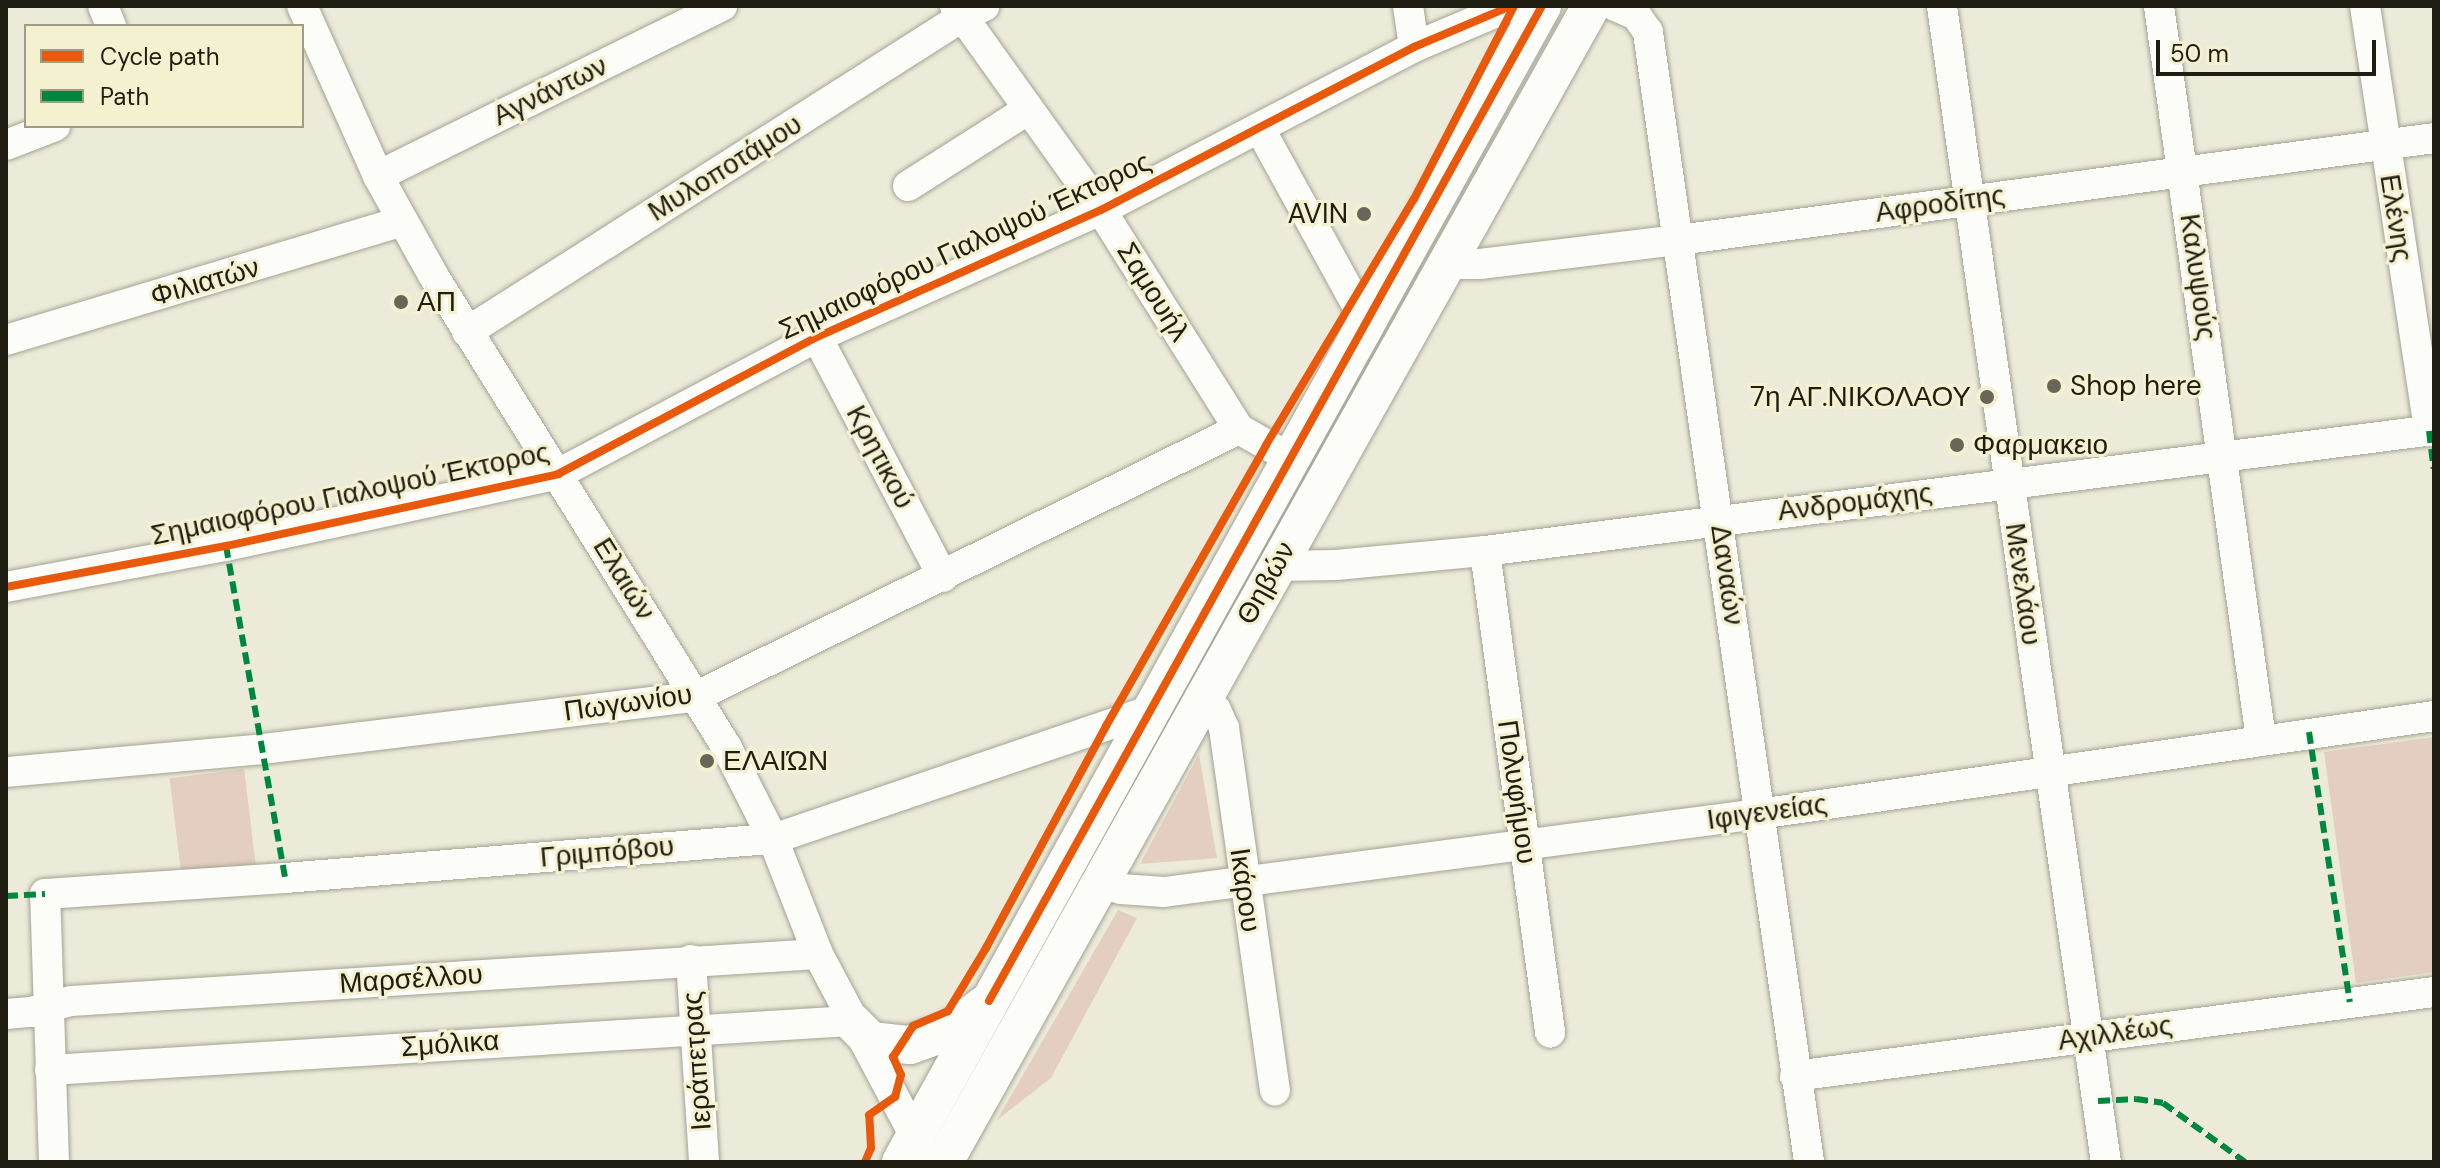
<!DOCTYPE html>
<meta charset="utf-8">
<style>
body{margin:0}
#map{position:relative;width:2440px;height:1168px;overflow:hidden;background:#ecebd9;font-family:"DM Sans",sans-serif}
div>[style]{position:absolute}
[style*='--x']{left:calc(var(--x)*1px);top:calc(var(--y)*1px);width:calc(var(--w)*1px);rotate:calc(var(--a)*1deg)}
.green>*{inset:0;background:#e3cec1;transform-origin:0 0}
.roads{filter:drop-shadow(0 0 2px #a3a295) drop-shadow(0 0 2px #a3a295)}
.minor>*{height:30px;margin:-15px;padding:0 15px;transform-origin:15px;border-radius:15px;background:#fcfcf9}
.major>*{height:38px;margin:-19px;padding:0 19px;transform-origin:19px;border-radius:19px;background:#fcfcf9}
.quiet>*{height:6px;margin-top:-3px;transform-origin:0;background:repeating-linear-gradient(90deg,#00873e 0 12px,transparent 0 18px)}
.cycleway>*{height:8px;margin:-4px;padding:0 4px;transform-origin:4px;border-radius:4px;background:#e8590c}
.dots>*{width:22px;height:22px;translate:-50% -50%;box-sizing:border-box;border:4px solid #f4f1d1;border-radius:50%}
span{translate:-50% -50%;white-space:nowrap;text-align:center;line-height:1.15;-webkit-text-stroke:6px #f4f1d1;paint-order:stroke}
.street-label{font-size:28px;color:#201e13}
.poi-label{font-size:28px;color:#201e13}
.right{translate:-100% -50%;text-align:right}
.left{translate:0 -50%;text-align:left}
.frame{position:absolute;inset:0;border:8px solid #201e13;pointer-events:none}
.legend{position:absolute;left:24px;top:24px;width:280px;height:104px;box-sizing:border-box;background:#f4f1d1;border:2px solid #9f9d85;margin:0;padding:10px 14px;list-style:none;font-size:24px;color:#201e13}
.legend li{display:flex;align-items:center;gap:16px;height:40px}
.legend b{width:40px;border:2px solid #9f9d85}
.scale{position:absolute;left:2156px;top:40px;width:220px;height:36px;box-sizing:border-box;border:4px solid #201e13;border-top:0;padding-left:10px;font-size:24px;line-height:28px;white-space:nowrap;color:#201e13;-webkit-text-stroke:6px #f4f1d1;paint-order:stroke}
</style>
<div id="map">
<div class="green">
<div style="clip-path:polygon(2434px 737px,2434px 972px,2356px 983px,2324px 752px)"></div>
<div style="clip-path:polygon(1199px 754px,1217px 858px,1140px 864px)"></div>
<div style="left:244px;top:769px;width:96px;height:75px;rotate:83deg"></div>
<div style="clip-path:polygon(1118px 910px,1137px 918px,1051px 1078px,997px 1120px)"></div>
</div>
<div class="roads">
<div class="minor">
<div style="--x:103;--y:6;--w:22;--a:68"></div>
<div style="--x:302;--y:6;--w:186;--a:65.9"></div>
<div style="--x:378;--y:176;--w:113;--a:60.9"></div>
<div style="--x:433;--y:275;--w:555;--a:58.12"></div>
<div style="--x:726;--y:746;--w:104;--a:63.2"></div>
<div style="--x:773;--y:839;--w:123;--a:68.6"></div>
<div style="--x:818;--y:954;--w:225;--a:62"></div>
<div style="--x:955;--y:6;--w:251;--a:54.4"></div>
<div style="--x:1101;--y:210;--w:259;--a:57.8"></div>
<div style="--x:1239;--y:429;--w:59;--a:29.6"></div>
<div style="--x:1408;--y:6;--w:41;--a:81.7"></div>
<div style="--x:1615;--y:6;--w:23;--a:23"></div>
<div style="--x:1636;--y:15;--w:21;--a:55"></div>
<div style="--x:1648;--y:32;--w:1141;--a:81.89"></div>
<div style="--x:1942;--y:6;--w:1168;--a:81.93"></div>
<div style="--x:2159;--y:6;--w:740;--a:82.08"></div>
<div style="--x:2365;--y:6;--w:430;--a:81.4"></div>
<div style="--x:1260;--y:129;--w:220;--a:61.2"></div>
<div style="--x:6;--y:145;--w:53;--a:-21.2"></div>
<div style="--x:378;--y:176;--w:384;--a:-26.3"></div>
<div style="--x:908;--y:186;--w:143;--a:-32.5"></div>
<div style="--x:1446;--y:264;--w:34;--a:0"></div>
<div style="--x:1480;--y:264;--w:200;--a:-6.9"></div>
<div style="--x:1679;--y:240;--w:762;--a:-7.69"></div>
<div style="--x:467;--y:332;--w:587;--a:-32.47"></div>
<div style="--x:962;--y:17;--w:25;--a:-26"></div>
<div style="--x:817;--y:337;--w:271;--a:62.3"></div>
<div style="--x:6;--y:340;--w:413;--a:-16.7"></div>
<div style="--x:1485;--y:551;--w:486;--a:82.3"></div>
<div style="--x:1276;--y:566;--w:60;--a:-1"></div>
<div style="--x:1336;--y:565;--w:150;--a:-5.4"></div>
<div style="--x:1485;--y:551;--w:957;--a:-7.27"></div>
<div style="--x:6;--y:587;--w:224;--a:-10.6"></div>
<div style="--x:226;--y:546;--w:340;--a:-12.2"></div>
<div style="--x:558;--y:474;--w:293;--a:-27.9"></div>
<div style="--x:817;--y:337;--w:311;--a:-24.1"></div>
<div style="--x:1101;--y:210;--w:353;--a:-27.5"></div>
<div style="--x:1414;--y:47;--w:105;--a:-22.9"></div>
<div style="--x:1201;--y:698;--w:19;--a:39"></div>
<div style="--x:1216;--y:710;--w:20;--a:66"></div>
<div style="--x:1224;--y:728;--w:366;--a:82"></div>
<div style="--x:6;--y:772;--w:257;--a:-5.1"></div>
<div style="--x:262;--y:749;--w:438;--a:-6.9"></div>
<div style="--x:697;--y:696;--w:604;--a:-26.23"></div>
<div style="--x:1099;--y:883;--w:23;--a:15"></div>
<div style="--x:1121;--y:889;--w:43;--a:4"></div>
<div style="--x:1164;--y:892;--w:600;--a:-7.47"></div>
<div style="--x:1759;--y:814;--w:682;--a:-8.26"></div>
<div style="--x:691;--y:960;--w:202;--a:86.3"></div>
<div style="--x:6;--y:1014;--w:25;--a:-5"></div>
<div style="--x:31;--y:1012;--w:41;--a:-15.4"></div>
<div style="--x:71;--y:1001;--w:748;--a:-3.6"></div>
<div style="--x:50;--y:1070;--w:802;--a:-3.5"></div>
<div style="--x:1795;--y:1076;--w:644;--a:-7.49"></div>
<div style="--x:54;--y:1162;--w:268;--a:-91.9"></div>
<div style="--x:45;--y:894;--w:241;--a:-3.8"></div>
<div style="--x:285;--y:878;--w:490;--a:-4.6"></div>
<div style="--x:773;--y:839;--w:397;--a:-18.8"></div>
</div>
<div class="major">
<div style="--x:851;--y:1021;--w:28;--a:45"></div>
<div style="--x:871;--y:1041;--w:39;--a:6"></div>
<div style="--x:910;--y:1045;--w:45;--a:-19.7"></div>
<div style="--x:952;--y:1030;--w:41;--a:-38"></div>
<div style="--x:901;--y:1162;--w:1322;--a:-60.99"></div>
<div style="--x:944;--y:1162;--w:1325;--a:-60.76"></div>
</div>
</div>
<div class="quiet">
<div style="--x:2429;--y:431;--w:38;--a:83"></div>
<div style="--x:226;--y:546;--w:337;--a:79.9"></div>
<div style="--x:2309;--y:732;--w:273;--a:81.4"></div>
<div style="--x:6;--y:896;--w:39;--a:-3"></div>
<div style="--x:2098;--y:1101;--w:38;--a:-3"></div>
<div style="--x:2136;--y:1099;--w:27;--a:8"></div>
<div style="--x:2163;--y:1103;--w:101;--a:35.7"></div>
</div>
<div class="cycleway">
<div style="--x:6;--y:587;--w:224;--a:-10.6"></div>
<div style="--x:226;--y:546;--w:340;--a:-12.2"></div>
<div style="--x:558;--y:474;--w:293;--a:-27.9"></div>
<div style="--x:817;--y:337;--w:311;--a:-24.1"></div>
<div style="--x:1101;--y:210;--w:353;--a:-27.5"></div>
<div style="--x:1414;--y:47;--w:105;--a:-22.9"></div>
<div style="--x:989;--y:1001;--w:1138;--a:-60.94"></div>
<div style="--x:865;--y:1162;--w:15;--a:-67"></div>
<div style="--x:871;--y:1148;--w:33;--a:-93"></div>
<div style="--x:869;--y:1115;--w:32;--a:-35"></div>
<div style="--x:895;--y:1097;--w:23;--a:-75"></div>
<div style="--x:901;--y:1075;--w:20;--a:-114"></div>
<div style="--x:893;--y:1057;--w:37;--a:-57"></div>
<div style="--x:913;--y:1026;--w:38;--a:-23"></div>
<div style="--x:948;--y:1011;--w:74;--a:-58.9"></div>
<div style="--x:986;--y:948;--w:252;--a:-61.6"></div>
<div style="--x:1106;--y:726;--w:323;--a:-60.3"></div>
<div style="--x:1266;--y:445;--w:287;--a:-59"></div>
<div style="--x:1414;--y:199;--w:217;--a:-62.6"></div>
</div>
<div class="dots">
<div style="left:1364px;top:214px;background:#676658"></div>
<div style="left:401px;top:302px;background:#676658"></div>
<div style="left:2054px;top:386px;background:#676658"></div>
<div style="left:1987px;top:397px;background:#676658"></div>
<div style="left:1957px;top:445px;background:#676658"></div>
<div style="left:707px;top:761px;background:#676658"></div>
</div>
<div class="street-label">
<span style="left:550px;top:91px;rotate:-26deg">Αγνάντων</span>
<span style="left:725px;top:168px;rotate:-32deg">Μυλοποτάμου</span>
<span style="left:1940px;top:204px;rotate:-8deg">Αφροδίτης</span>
<span style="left:2396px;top:218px;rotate:81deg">Ελένης</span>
<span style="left:965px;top:246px;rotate:-25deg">Σημαιοφόρου Γιαλοψού Έκτορος</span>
<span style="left:2198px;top:277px;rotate:82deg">Καλυψούς</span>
<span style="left:205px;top:282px;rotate:-16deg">Φιλιατών</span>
<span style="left:1153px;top:292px;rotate:58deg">Σαμουήλ</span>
<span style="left:880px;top:457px;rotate:62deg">Κρητικού</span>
<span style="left:350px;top:494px;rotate:-12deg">Σημαιοφόρου Γιαλοψού Έκτορος</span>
<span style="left:1855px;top:502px;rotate:-7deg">Ανδρομάχης</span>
<span style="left:1727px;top:575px;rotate:82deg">Δαναών</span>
<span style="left:624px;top:579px;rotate:58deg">Ελαιών</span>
<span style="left:1266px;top:583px;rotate:-61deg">Θηβών</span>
<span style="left:2023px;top:584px;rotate:82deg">Μενελάου</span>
<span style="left:628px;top:703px;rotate:-8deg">Πωγωνίου</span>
<span style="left:1517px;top:792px;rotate:82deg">Πολυφήμου</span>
<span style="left:1767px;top:812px;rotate:-8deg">Ιφιγενείας</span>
<span style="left:607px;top:852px;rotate:-5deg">Γριμπόβου</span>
<span style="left:1245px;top:890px;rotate:82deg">Ικάρου</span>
<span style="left:411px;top:979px;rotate:-4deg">Μαρσέλλου</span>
<span style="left:2115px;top:1033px;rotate:-8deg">Αχιλλέως</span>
<span style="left:450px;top:1044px;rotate:-4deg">Σμόλικα</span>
<span style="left:697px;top:1061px;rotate:-94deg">Ιεράπετρας</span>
</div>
<div class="poi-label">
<span class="right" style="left:1348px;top:214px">AVIN</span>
<span class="left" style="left:417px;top:302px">ΑΠ</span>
<span class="left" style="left:2070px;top:386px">Shop here</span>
<span class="right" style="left:1971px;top:397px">7η ΑΓ.ΝΙΚΟΛΑΟΥ</span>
<span class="left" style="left:1973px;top:445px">Φαρμακειο</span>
<span class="left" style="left:723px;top:761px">ΕΛΑΙΏΝ</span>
</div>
<div class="frame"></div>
<ul class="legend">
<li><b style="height:10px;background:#e8590c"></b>Cycle path</li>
<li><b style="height:10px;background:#00873e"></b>Path</li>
</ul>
<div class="scale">50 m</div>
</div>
